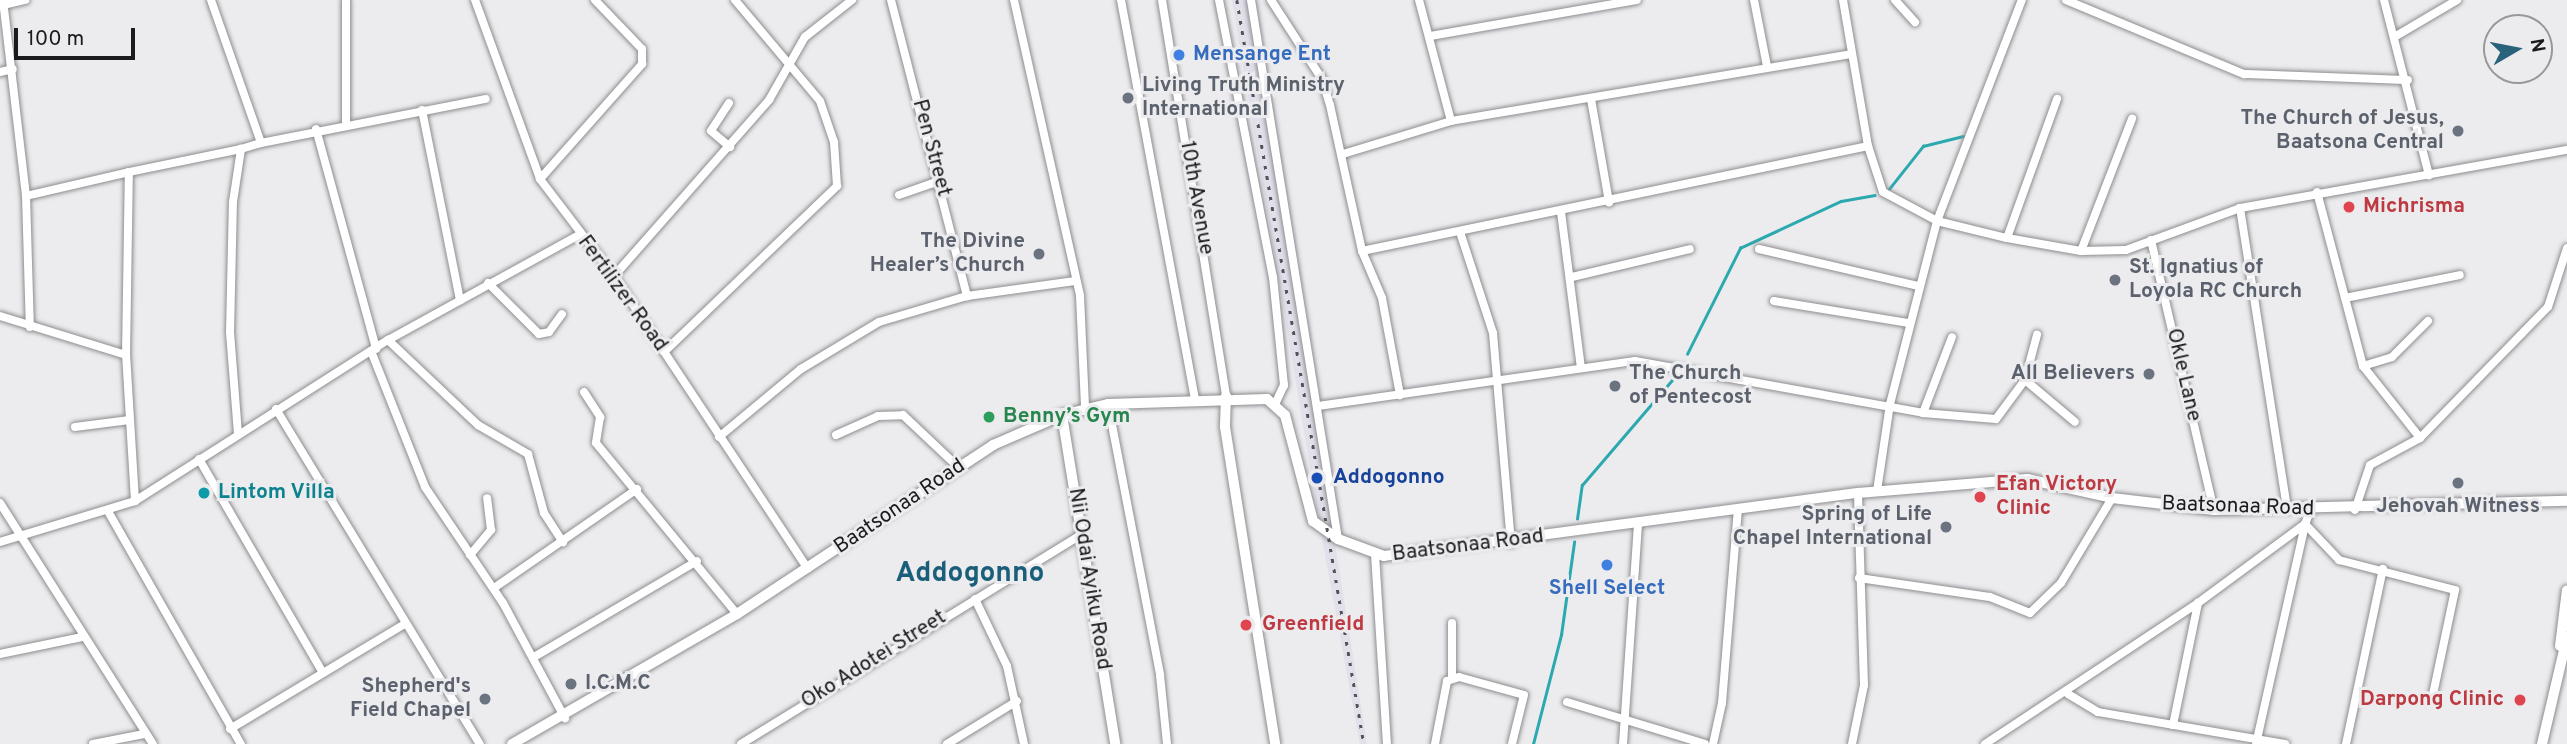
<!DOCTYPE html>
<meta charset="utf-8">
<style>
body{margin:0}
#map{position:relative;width:2567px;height:744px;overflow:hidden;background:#ececef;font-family:Overpass,sans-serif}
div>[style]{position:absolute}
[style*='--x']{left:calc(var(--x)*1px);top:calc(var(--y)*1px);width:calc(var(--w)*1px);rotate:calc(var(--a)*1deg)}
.built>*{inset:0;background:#e1e0eb}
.stream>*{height:2.5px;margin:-1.25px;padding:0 1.25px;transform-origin:1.25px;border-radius:1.25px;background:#2ba9af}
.roads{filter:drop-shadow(0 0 2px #8d8d90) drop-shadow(0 0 2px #8d8d90)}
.street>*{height:8px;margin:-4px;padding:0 4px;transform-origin:4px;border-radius:4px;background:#fff}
.secondary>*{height:10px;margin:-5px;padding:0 5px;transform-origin:5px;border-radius:5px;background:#fff}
.rail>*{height:2.5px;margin-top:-1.25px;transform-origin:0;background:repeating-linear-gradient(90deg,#545356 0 3.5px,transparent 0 10.5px)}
.dots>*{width:19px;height:19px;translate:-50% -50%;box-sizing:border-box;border:4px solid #ececef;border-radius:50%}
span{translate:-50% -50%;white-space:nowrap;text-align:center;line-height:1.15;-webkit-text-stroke:6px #ececef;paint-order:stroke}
.shop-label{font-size:21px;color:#366cbe;font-weight:700}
.left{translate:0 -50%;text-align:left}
.worship-label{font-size:21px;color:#5b616d;font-weight:700}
.right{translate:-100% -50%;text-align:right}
.street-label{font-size:21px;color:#1b1a1c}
.health-label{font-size:21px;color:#be3a42;font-weight:700}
.leisure-label{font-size:21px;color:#27864d;font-weight:700}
.transit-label{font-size:21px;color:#164399;font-weight:700}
.culture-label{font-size:21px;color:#0d838f;font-weight:700}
.district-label{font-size:28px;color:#1a5e7a;font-weight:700}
.north{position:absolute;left:2483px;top:14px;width:70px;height:70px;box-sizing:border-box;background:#ececef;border:2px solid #98989b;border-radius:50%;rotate:80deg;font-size:19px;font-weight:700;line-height:28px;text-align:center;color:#1b1a1c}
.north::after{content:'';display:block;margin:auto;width:24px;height:32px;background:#29627b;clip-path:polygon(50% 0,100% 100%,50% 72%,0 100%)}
.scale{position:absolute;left:14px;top:28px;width:121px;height:32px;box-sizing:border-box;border:4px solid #1b1a1c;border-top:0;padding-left:9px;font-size:21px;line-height:24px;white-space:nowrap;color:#1b1a1c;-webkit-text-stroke:5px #ececef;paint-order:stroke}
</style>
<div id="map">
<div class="built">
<div style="clip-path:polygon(1232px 0,1248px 0,1367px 744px,1360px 744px,1322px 539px)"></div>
</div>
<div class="stream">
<div style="--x:1889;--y:189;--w:55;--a:-51.7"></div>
<div style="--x:1923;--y:146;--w:41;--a:-14"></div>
<div style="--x:1687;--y:354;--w:119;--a:-63.4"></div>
<div style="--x:1740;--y:248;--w:111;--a:-25"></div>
<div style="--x:1841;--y:201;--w:34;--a:-10"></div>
<div style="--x:1577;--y:519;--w:34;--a:-82"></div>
<div style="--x:1582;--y:485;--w:149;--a:-49.4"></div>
<div style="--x:1533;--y:744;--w:113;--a:-75.6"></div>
<div style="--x:1561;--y:635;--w:94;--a:-82"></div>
</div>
<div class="roads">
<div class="street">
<div style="--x:3;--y:0;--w:197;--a:83.3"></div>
<div style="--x:26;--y:196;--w:131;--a:88.3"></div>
<div style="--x:211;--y:0;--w:151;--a:70.7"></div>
<div style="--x:261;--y:143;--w:229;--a:-11.1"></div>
<div style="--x:475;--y:0;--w:190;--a:70"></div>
<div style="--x:540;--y:179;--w:122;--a:52.7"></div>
<div style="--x:614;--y:276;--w:351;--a:56.5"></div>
<div style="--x:891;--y:0;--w:306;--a:75.6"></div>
<div style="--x:1014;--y:0;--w:303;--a:77.4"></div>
<div style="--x:1080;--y:296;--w:112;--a:87.4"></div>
<div style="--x:1121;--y:0;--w:405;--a:79.5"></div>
<div style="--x:1162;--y:0;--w:401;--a:80.8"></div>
<div style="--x:1219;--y:0;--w:282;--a:79"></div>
<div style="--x:1273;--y:277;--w:109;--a:84.2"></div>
<div style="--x:1284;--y:385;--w:21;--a:115"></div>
<div style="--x:1251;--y:0;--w:546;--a:80.83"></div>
<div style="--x:1271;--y:0;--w:94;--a:57.2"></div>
<div style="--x:1322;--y:79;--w:27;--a:73"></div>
<div style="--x:1330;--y:105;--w:149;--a:77.6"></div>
<div style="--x:1362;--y:251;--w:51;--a:66.9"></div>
<div style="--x:1382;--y:298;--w:99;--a:79.5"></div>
<div style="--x:1419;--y:0;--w:125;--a:75.2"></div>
<div style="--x:1754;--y:0;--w:67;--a:78.9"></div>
<div style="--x:1843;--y:0;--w:148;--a:80.3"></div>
<div style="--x:1868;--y:146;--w:48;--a:71.9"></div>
<div style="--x:1883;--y:192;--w:61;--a:28.2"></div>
<div style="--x:1937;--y:221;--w:72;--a:13.7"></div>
<div style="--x:2007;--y:238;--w:75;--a:10"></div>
<div style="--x:2081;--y:251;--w:45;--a:-1.3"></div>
<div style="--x:2126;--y:250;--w:121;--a:-20.2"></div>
<div style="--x:2240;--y:208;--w:332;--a:-10.1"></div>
<div style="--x:1895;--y:0;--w:30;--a:48"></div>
<div style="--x:2066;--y:0;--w:193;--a:22.6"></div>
<div style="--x:2244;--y:74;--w:164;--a:2.1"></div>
<div style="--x:2384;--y:0;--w:181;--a:75.6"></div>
<div style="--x:3;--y:5;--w:23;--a:-13"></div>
<div style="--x:1430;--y:36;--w:210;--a:-9.9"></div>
<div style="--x:2396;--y:36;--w:71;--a:-30.5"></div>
<div style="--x:0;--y:72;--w:13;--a:-13"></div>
<div style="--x:1591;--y:99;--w:105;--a:80.1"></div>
<div style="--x:729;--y:103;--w:33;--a:123"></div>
<div style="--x:711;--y:131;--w:25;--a:40"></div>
<div style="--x:422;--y:110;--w:194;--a:78.7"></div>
<div style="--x:346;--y:124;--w:124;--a:-90"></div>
<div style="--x:316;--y:129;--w:228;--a:74.7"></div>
<div style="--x:1343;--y:154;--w:113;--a:-17"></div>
<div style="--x:1451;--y:121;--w:406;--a:-9.5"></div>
<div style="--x:540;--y:179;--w:154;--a:-48.4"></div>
<div style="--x:642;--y:64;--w:15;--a:-90"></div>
<div style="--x:642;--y:49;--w:68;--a:-133.8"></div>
<div style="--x:2317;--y:192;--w:180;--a:75.2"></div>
<div style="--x:2363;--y:366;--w:92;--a:51.6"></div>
<div style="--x:899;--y:195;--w:42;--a:-19.3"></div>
<div style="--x:26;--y:196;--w:106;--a:-13.1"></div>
<div style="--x:2240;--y:208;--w:305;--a:81.1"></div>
<div style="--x:1561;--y:212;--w:157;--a:82.7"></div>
<div style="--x:1460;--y:232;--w:106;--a:71.9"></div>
<div style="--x:1493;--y:333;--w:211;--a:85.1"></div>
<div style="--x:2007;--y:238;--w:148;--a:-70.2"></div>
<div style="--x:2151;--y:240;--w:277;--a:76.9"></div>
<div style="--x:1759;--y:249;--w:163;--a:13.1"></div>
<div style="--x:1362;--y:251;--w:517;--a:-11.72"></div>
<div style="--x:2081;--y:251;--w:142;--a:-68.9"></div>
<div style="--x:614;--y:276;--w:235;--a:-48.6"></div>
<div style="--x:769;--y:100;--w:73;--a:-60.3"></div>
<div style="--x:805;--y:37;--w:60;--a:-38.2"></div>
<div style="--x:1572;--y:277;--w:121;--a:-13.3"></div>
<div style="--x:488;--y:283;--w:72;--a:45"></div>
<div style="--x:539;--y:334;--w:10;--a:-11"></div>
<div style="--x:549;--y:332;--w:22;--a:-54"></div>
<div style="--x:2345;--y:298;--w:117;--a:-11.3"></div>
<div style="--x:1774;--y:301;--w:137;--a:9.3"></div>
<div style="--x:0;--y:316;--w:132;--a:17.2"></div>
<div style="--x:388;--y:340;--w:124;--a:43.4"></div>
<div style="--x:478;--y:425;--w:58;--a:30.1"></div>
<div style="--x:528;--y:454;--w:61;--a:74.8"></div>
<div style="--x:544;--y:513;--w:35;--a:57"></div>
<div style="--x:371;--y:351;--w:146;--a:68.3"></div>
<div style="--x:425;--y:487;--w:140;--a:56.1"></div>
<div style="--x:503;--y:603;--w:131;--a:61.7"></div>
<div style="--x:664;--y:352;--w:240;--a:-43.8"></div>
<div style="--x:837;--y:186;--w:44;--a:-93.9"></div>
<div style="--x:834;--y:142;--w:43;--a:-108.9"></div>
<div style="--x:820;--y:101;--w:132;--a:-130.1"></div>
<div style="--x:2363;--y:366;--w:30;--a:-17"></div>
<div style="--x:2392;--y:357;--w:51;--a:-45"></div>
<div style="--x:2025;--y:380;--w:65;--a:40"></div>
<div style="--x:584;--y:392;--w:30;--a:57"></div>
<div style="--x:600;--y:417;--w:26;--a:99"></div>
<div style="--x:596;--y:443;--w:222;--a:50.5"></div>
<div style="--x:1108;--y:404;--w:276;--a:79.1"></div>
<div style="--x:1160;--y:675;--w:69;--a:84.2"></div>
<div style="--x:1318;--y:406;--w:320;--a:-8.1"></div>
<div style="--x:1635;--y:361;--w:293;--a:10.2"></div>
<div style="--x:1923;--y:413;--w:73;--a:4.7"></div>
<div style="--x:1996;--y:419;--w:49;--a:-53.4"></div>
<div style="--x:2025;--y:380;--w:47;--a:-75.1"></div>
<div style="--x:276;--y:409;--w:392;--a:58.7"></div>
<div style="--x:1923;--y:413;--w:81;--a:-69.1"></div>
<div style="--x:75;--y:427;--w:55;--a:-7.3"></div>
<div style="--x:238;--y:434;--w:102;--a:-94.5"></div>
<div style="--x:230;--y:332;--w:130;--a:-88.7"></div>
<div style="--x:233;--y:202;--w:54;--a:-81.4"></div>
<div style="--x:241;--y:149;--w:21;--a:-17"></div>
<div style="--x:836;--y:435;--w:46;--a:-24.3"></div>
<div style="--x:878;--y:416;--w:25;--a:-2"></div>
<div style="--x:903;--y:415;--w:76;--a:43.4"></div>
<div style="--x:719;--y:437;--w:107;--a:-39.7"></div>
<div style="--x:801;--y:369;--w:91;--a:-31.1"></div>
<div style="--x:879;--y:322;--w:92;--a:-16.5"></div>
<div style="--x:967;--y:296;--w:109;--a:-7.9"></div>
<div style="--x:199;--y:459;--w:247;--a:59.9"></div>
<div style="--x:1877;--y:491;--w:88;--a:-81.5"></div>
<div style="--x:1890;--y:404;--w:189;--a:-75.6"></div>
<div style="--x:1937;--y:221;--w:237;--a:-69"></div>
<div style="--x:135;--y:501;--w:146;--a:-93.5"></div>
<div style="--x:126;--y:355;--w:183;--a:-89.1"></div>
<div style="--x:129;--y:172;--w:114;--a:-11.6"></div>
<div style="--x:0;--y:503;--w:285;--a:57.6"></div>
<div style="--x:2355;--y:510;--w:47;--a:-71.6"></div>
<div style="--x:2370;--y:465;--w:57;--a:-28.4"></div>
<div style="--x:2420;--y:438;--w:183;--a:-45.7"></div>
<div style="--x:2548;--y:307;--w:62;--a:-72.1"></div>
<div style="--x:109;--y:513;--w:266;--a:60.3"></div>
<div style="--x:2305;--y:524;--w:50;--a:46.6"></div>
<div style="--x:2339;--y:560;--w:120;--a:14.5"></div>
<div style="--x:2455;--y:590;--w:106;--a:101.9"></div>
<div style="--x:0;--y:542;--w:141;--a:-16.9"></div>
<div style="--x:135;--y:501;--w:300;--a:-32.5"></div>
<div style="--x:388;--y:340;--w:218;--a:-28.8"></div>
<div style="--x:1375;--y:554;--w:190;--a:86.4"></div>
<div style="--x:470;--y:555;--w:33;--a:-50"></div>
<div style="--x:491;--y:530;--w:32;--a:-97"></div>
<div style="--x:1859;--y:578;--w:132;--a:8.3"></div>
<div style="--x:1990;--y:597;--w:43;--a:21.8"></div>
<div style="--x:2030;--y:613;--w:43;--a:-44.1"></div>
<div style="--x:2061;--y:583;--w:99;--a:-59"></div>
<div style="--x:494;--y:588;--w:174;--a:-34.7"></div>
<div style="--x:975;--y:599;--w:74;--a:64.5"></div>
<div style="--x:1007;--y:666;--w:80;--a:77.7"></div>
<div style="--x:0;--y:654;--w:84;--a:-11.7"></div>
<div style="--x:534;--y:657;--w:189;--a:-30.5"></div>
<div style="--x:1452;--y:677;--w:54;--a:-90"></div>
<div style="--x:2068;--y:694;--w:35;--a:31"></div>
<div style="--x:2098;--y:712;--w:190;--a:9.7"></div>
<div style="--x:1567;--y:702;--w:144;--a:16.9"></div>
<div style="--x:2173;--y:725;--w:125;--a:-78.4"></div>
<div style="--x:230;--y:729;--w:204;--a:-31"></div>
<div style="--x:93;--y:744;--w:52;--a:-11.1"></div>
<div style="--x:741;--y:744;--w:399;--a:-31.6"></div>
<div style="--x:947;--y:744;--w:82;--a:-31.6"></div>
<div style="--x:1435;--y:744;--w:64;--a:-79.2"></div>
<div style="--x:1447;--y:681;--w:13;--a:-18"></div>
<div style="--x:1459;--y:677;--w:67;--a:15.5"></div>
<div style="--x:1524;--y:695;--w:50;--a:103.8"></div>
<div style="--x:1623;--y:744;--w:222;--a:-86.1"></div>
<div style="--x:1713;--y:744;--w:42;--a:-77.6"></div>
<div style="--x:1722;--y:703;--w:195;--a:-85.3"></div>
<div style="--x:1852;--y:744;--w:60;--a:-78.5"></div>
<div style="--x:1864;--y:685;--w:192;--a:-91.8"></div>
<div style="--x:1985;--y:744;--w:255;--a:-33.5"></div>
<div style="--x:2198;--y:603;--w:133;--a:-36.4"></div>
<div style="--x:2305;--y:524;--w:16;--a:-68"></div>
<div style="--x:2256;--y:744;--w:225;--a:-77.4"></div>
<div style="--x:2346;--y:744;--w:179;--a:-78.1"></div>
</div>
<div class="secondary">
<div style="--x:1226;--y:396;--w:31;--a:92"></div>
<div style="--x:1225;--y:427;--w:321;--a:81"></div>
<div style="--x:1062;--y:415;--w:333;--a:80.8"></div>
<div style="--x:2560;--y:646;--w:56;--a:-82.9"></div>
<div style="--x:512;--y:744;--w:260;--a:-30"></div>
<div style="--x:737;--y:614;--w:307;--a:-33.4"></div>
<div style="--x:993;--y:445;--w:75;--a:-23.5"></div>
<div style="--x:1062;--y:415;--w:47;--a:-13.4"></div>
<div style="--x:1108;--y:404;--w:159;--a:-1.8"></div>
<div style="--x:1267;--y:399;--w:24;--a:42"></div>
<div style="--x:1285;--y:415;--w:110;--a:75.2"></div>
<div style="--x:1313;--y:521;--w:31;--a:36"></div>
<div style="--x:1338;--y:539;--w:49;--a:20.3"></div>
<div style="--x:1384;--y:556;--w:478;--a:-7.6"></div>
<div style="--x:1858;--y:493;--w:170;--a:-4.7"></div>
<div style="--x:2027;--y:479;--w:87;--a:12.6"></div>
<div style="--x:2112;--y:498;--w:103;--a:6.7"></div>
<div style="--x:2214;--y:510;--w:353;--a:-1.5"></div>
<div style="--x:2542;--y:744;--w:110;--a:-76.8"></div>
</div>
</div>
<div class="rail">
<div style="--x:1237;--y:0;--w:755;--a:80.31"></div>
</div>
<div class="dots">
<div style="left:1179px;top:55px;background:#3f7fe0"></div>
<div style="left:1128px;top:98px;background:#6b7280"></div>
<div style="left:2458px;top:131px;background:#6b7280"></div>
<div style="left:2349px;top:207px;background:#e0444e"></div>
<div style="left:1039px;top:254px;background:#6b7280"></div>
<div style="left:2115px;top:280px;background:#6b7280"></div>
<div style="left:2149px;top:374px;background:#6b7280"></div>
<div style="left:1615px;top:386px;background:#6b7280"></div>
<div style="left:989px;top:417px;background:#2e9e5b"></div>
<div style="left:1317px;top:478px;background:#1a4fb4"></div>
<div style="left:2458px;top:483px;background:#6b7280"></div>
<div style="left:204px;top:493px;background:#0f9aa8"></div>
<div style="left:1980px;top:497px;background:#e0444e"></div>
<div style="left:1946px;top:527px;background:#6b7280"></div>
<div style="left:1607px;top:565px;background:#3f7fe0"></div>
<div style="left:1246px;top:625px;background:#e0444e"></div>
<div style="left:571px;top:684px;background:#6b7280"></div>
<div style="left:485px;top:699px;background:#6b7280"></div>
<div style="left:2520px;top:700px;background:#e0444e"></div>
</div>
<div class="shop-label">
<span class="left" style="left:1193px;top:55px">Mensange Ent</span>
<span style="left:1607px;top:589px">Shell Select</span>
</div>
<div class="worship-label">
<span class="left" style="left:1142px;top:98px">Living Truth Ministry<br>International</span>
<span class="right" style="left:2444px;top:131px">The Church of Jesus,<br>Baatsona Central</span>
<span class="right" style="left:1025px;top:254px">The Divine<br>Healer’s Church</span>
<span class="left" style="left:2129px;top:280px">St. Ignatius of<br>Loyola RC Church</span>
<span class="left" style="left:1629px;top:386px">The Church<br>of Pentecost</span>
<span class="right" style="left:2135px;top:374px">All Believers</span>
<span style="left:2458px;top:507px">Jehovah Witness</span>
<span class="right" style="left:1932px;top:527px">Spring of Life<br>Chapel International</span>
<span class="left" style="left:585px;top:684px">I.C.M.C</span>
<span class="right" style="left:471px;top:699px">Shepherd's<br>Field Chapel</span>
</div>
<div class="street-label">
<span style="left:931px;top:148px;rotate:75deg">Pen Street</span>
<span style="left:1196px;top:198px;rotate:80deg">10th Avenue</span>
<span style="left:622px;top:294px;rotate:54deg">Fertilizer Road</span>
<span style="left:2183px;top:375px;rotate:77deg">Okle Lane</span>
<span style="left:900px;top:507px;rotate:-34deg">Baatsonaa Road</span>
<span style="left:2238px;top:507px;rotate:2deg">Baatsonaa Road</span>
<span style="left:1468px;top:546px;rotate:-7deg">Baatsonaa Road</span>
<span style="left:1089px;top:579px;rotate:81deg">Nii Odai Ayiku Road</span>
<span style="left:874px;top:660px;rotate:-32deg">Oko Adotei Street</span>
</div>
<div class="health-label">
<span class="left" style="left:2363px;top:207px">Michrisma</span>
<span class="left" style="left:1996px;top:497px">Efan Victory<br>Clinic</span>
<span class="left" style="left:1262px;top:625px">Greenfield</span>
<span class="right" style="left:2504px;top:700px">Darpong Clinic</span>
</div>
<div class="leisure-label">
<span class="left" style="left:1003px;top:417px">Benny’s Gym</span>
</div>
<div class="transit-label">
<span class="left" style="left:1333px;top:478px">Addogonno</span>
</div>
<div class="culture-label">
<span class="left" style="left:218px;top:493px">Lintom Villa</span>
</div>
<div class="district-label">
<span style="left:970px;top:574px">Addogonno</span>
</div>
<div class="north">N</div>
<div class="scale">100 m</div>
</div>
